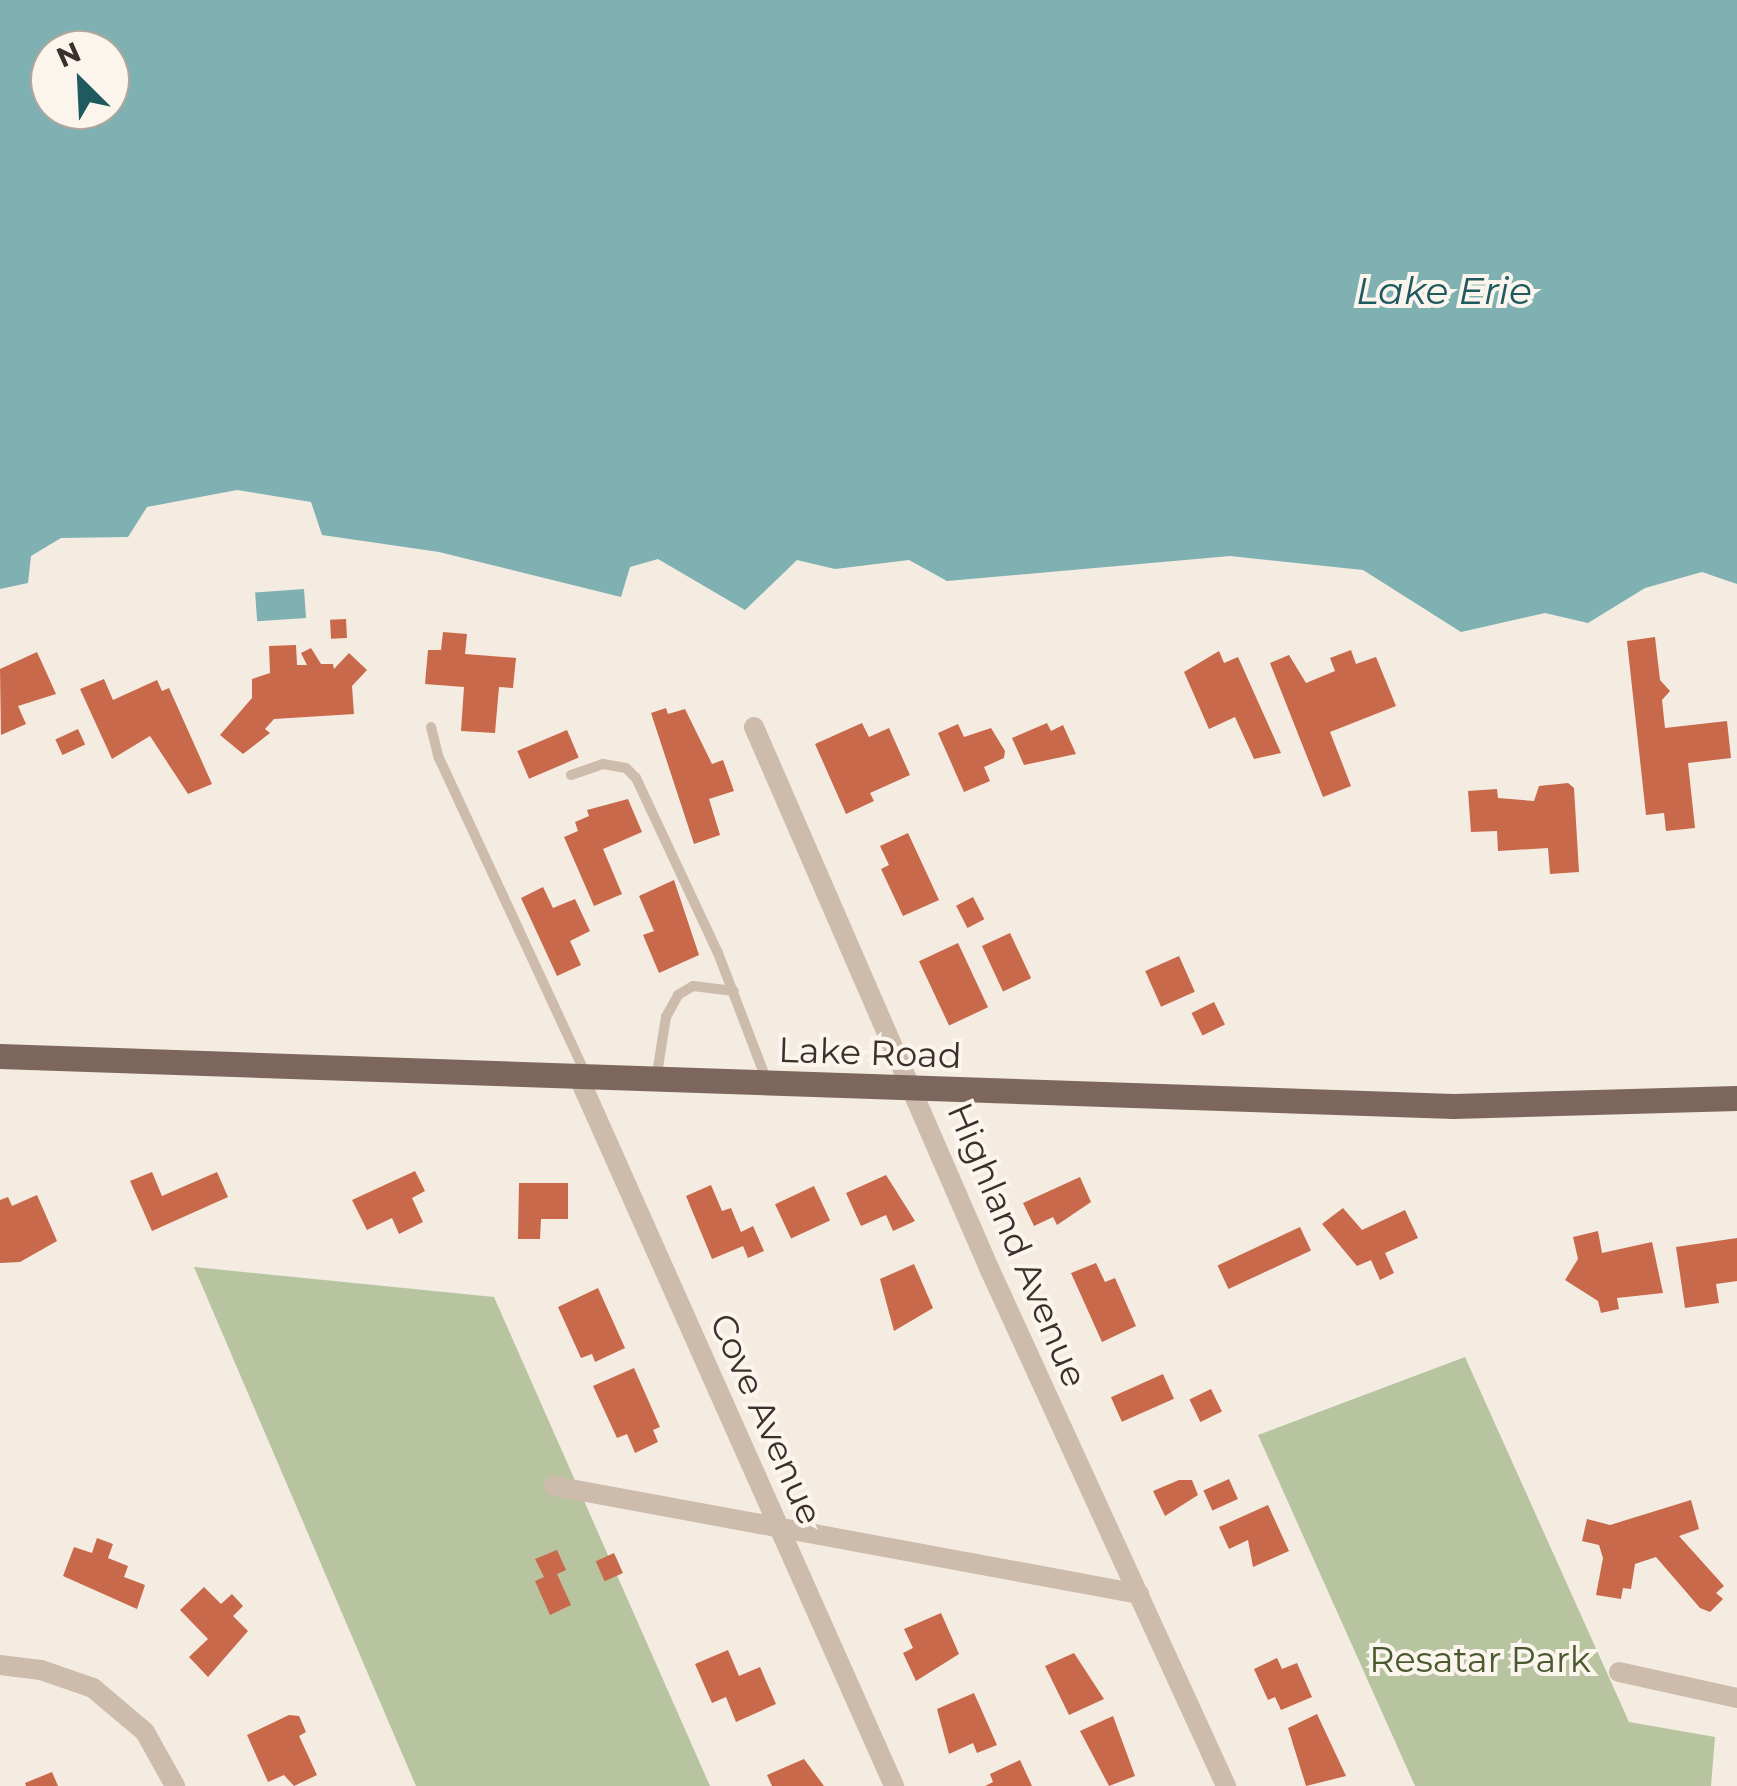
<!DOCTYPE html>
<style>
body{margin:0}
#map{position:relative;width:1737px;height:1786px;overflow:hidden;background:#f4ebe1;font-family:Montserrat,sans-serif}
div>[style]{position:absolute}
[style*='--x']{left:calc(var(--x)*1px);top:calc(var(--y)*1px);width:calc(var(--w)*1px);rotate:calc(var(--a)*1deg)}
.green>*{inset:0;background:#b8c4a0}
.water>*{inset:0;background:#7fb0b2;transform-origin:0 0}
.building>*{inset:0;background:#c8694b;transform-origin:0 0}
.lane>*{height:10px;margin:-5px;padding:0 5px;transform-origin:5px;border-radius:5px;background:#cdbbac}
.street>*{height:20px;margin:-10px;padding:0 10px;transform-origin:10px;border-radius:10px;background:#cdbbac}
.primary>*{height:25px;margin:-12.5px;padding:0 12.5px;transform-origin:12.5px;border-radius:12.5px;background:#7d675c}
span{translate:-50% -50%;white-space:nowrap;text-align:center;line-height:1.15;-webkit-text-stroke:8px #fbf5ee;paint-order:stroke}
.street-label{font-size:35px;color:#3b302b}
.park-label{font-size:35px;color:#4a5a2e}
.water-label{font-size:38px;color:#1f5a5e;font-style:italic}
.north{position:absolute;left:30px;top:30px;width:100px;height:100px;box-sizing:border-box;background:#fbf5ee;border:2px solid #aea6a0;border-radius:50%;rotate:336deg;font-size:28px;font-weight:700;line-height:40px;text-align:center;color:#3b302b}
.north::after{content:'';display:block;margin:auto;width:35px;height:45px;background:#1f5a5e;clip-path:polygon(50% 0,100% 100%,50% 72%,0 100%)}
</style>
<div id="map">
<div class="green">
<div style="clip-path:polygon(194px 1267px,494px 1297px,710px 1786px,416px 1786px)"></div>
<div style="clip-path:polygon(1465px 1357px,1629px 1722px,1715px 1737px,1711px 1786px,1415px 1786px,1258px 1435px)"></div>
</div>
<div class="water">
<div style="clip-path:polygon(evenodd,0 0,1737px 0,1737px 584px,1702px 572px,1645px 588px,1588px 623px,1545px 613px,1461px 632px,1363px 570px,1230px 556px,947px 581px,909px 560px,835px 569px,797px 560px,745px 610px,658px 559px,630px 567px,621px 597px,439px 552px,322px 535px,311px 502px,237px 490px,147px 507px,128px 537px,61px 538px,31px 556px,28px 583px,0 589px,0 0,50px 50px,110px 50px,110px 110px,50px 110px,50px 50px)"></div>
<div style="left:304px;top:589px;width:29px;height:49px;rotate:86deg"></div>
</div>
<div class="building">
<div style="left:346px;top:619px;width:19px;height:16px;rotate:87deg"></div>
<div style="clip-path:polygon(443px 632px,467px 634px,465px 654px,516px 658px,513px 688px,499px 687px,495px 733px,461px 731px,464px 687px,425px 684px,428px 650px,441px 650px)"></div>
<div style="clip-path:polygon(1655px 637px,1660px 680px,1670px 691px,1662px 700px,1665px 728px,1727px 721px,1731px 758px,1688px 763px,1695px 828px,1666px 831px,1664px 813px,1646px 815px,1627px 641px)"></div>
<div style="clip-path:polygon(296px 645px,297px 665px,307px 665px,301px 653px,311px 648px,321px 664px,333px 664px,334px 669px,349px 653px,367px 670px,352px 686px,354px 714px,274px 719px,265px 729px,270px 733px,243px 754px,220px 735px,252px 698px,252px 679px,270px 673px,269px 646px)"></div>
<div style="clip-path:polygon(1351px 650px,1356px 664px,1376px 657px,1396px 706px,1330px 732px,1351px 786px,1323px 797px,1270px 663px,1289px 655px,1306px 683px,1335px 671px,1330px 658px)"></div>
<div style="clip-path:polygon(1219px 651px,1224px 663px,1238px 657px,1281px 753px,1254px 759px,1235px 717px,1209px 729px,1184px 672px)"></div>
<div style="clip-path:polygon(37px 652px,56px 694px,18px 706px,26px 724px,1px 735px,0 669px)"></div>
<div style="clip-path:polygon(104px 679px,113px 700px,157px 680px,162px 691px,169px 688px,212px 784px,188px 794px,150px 736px,112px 759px,80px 689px)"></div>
<div style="clip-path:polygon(666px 708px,668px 714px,685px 709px,712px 764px,723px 760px,734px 791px,709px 799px,720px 835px,694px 844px,651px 713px)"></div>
<div style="clip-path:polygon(862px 723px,869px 737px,889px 728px,910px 775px,870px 793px,874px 801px,846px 814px,815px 744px)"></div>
<div style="clip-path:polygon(1047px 723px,1051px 731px,1063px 725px,1076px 754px,1024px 765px,1012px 738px)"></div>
<div style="clip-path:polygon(958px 724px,964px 737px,991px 728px,1005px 751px,1004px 758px,984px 767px,990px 781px,964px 792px,938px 733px)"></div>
<div style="left:78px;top:729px;width:17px;height:25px;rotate:65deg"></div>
<div style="left:567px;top:730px;width:30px;height:54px;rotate:67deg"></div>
<div style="clip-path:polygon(1568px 783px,1574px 788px,1579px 872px,1550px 874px,1548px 848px,1498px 851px,1497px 831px,1471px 832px,1468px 791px,1497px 789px,1498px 798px,1534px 801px,1539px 786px)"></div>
<div style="clip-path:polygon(628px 799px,642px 832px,603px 849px,622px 894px,594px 906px,564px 837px,578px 831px,575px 822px,589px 816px,587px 810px)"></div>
<div style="clip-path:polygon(908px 833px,939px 900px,903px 916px,881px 869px,889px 865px,880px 846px)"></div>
<div style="clip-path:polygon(674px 880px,699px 955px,659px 973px,643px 935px,654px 931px,639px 896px)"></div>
<div style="clip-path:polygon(543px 887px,553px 908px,575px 899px,590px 931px,570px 941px,581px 965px,557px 976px,521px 898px)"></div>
<div style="left:973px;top:897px;width:25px;height:19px;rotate:63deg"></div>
<div style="left:1010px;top:933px;width:50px;height:31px;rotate:65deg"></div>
<div style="left:958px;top:943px;width:71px;height:43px;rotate:65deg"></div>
<div style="left:1179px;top:956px;width:39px;height:37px;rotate:66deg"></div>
<div style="left:1214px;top:1002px;width:25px;height:25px;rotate:64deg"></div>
<div style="clip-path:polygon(415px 1171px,425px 1191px,412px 1198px,423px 1222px,399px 1234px,392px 1218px,367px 1230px,352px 1200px)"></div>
<div style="clip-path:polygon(152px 1172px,162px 1196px,217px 1172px,228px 1197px,152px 1231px,130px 1181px)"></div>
<div style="clip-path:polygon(886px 1175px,915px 1221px,893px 1231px,886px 1215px,861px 1226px,846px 1193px)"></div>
<div style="clip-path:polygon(1080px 1177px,1091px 1202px,1057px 1225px,1053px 1217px,1034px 1226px,1023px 1203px)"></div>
<div style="clip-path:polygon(519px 1183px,568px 1183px,568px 1219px,541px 1219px,540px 1239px,518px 1239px)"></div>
<div style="clip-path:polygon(711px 1185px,722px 1211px,731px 1208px,741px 1232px,753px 1226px,764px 1251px,748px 1258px,743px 1246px,712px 1259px,686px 1196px)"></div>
<div style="left:814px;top:1186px;width:38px;height:43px;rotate:65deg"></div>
<div style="clip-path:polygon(37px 1195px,57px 1241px,20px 1262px,0 1263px,0 1200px,8px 1197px,12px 1206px)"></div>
<div style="clip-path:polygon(1343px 1208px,1362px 1230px,1405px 1210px,1418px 1238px,1385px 1253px,1394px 1273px,1380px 1280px,1371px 1260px,1357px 1266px,1322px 1224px)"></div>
<div style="left:1300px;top:1227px;width:26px;height:91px;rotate:65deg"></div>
<div style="clip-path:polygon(1598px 1231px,1602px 1253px,1652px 1242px,1663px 1293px,1617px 1298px,1619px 1309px,1601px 1313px,1598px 1301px,1565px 1280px,1578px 1259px,1573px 1237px)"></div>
<div style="clip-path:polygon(1737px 1238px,1737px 1281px,1716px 1284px,1719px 1303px,1685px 1308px,1676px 1247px)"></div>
<div style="clip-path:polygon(1096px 1263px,1105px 1282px,1115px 1278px,1136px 1326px,1102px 1342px,1071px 1273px)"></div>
<div style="clip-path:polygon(914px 1264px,933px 1308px,894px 1331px,880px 1279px)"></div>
<div style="clip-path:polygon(598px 1288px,625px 1348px,595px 1362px,592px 1354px,581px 1358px,558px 1307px)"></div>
<div style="clip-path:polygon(634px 1368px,660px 1427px,653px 1430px,658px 1442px,635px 1453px,627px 1434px,617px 1438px,593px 1386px)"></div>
<div style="left:1163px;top:1374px;width:27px;height:57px;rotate:66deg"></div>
<div style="left:1211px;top:1389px;width:25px;height:24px;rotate:64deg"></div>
<div style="left:1229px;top:1479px;width:22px;height:28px;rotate:66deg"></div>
<div style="clip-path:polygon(1179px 1480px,1192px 1480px,1198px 1495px,1165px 1516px,1153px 1491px)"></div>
<div style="clip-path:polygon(1691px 1500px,1699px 1529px,1679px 1536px,1724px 1586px,1716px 1593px,1723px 1599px,1710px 1612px,1700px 1608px,1656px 1557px,1635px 1564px,1631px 1589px,1623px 1588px,1621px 1599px,1596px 1595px,1603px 1558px,1599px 1545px,1582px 1541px,1587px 1519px,1610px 1525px)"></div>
<div style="clip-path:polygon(1268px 1505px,1289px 1551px,1253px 1567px,1248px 1540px,1229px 1549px,1219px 1527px)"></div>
<div style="clip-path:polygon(97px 1538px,113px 1544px,108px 1558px,128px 1566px,124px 1577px,145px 1585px,137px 1609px,63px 1576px,74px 1547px,92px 1553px)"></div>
<div style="clip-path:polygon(557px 1550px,566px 1570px,557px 1574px,571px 1605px,550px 1615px,535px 1581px,544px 1577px,535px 1559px)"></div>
<div style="left:614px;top:1553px;width:22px;height:20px;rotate:66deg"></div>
<div style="clip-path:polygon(204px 1587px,221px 1604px,232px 1594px,243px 1606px,233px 1616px,248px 1631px,208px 1677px,189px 1657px,208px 1639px,180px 1610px)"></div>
<div style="clip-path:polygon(941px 1613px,959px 1654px,916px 1681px,903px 1653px,913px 1648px,904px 1629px)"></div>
<div style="clip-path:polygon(728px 1650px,739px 1676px,760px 1667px,776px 1704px,736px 1722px,726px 1697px,712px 1703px,695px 1664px)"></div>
<div style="clip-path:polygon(1074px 1653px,1104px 1699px,1069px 1715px,1045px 1666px)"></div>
<div style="clip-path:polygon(1277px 1658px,1282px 1669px,1297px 1663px,1312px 1697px,1281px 1710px,1275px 1697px,1268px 1700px,1254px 1669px)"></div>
<div style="clip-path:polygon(974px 1693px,997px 1745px,977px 1753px,973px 1743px,949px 1754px,937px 1709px)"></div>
<div style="clip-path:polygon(1317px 1714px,1346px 1776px,1306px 1786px,1288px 1728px)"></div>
<div style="clip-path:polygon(289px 1715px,299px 1716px,306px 1732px,299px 1736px,317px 1775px,294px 1786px,284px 1775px,268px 1782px,247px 1735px)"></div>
<div style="clip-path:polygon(1113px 1716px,1135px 1776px,1109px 1786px,1080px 1731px)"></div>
<div style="clip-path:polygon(804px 1759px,824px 1786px,772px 1786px,767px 1775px)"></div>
<div style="clip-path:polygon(1020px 1760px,1032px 1786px,985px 1786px,993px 1782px,990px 1774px)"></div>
<div style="clip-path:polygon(52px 1772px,58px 1786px,26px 1786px,25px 1783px)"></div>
</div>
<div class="lane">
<div style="--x:431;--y:727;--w:32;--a:76"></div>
<div style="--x:439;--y:758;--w:347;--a:65.1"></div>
<div style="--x:571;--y:775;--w:34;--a:-19"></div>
<div style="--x:603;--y:764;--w:23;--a:10"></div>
<div style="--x:626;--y:768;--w:14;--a:45"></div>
<div style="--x:636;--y:778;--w:193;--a:64.9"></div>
<div style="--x:718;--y:953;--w:135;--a:69.1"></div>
<div style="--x:656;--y:1080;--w:64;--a:-81"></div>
<div style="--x:666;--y:1017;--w:25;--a:-61"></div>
<div style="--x:678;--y:995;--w:17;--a:-31"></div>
<div style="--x:693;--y:986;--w:41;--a:7"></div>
</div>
<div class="street">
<div style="--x:754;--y:727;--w:590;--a:66.52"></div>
<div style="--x:989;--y:1268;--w:570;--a:65.41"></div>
<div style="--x:579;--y:1078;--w:775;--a:66.01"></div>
<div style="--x:554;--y:1486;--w:595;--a:10.46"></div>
<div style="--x:0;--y:1665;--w:41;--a:7"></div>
<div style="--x:41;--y:1670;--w:55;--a:19.1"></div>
<div style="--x:93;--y:1688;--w:68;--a:40.2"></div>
<div style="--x:145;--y:1732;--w:62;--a:60.9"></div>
<div style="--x:1619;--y:1672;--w:121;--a:12.4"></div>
</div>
<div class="primary">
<div style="--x:0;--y:1056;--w:1454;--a:1.97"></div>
<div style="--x:1453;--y:1106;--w:284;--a:-1.6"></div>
</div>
<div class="street-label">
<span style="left:870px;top:1053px;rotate:2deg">Lake Road</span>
<span style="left:1017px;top:1245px;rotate:67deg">Highland Avenue</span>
<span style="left:766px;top:1419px;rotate:66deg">Cove Avenue</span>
</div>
<div class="park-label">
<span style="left:1480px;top:1660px">Resatar Park</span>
</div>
<div class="water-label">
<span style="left:1444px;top:291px">Lake Erie</span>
</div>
<div class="north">N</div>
</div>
